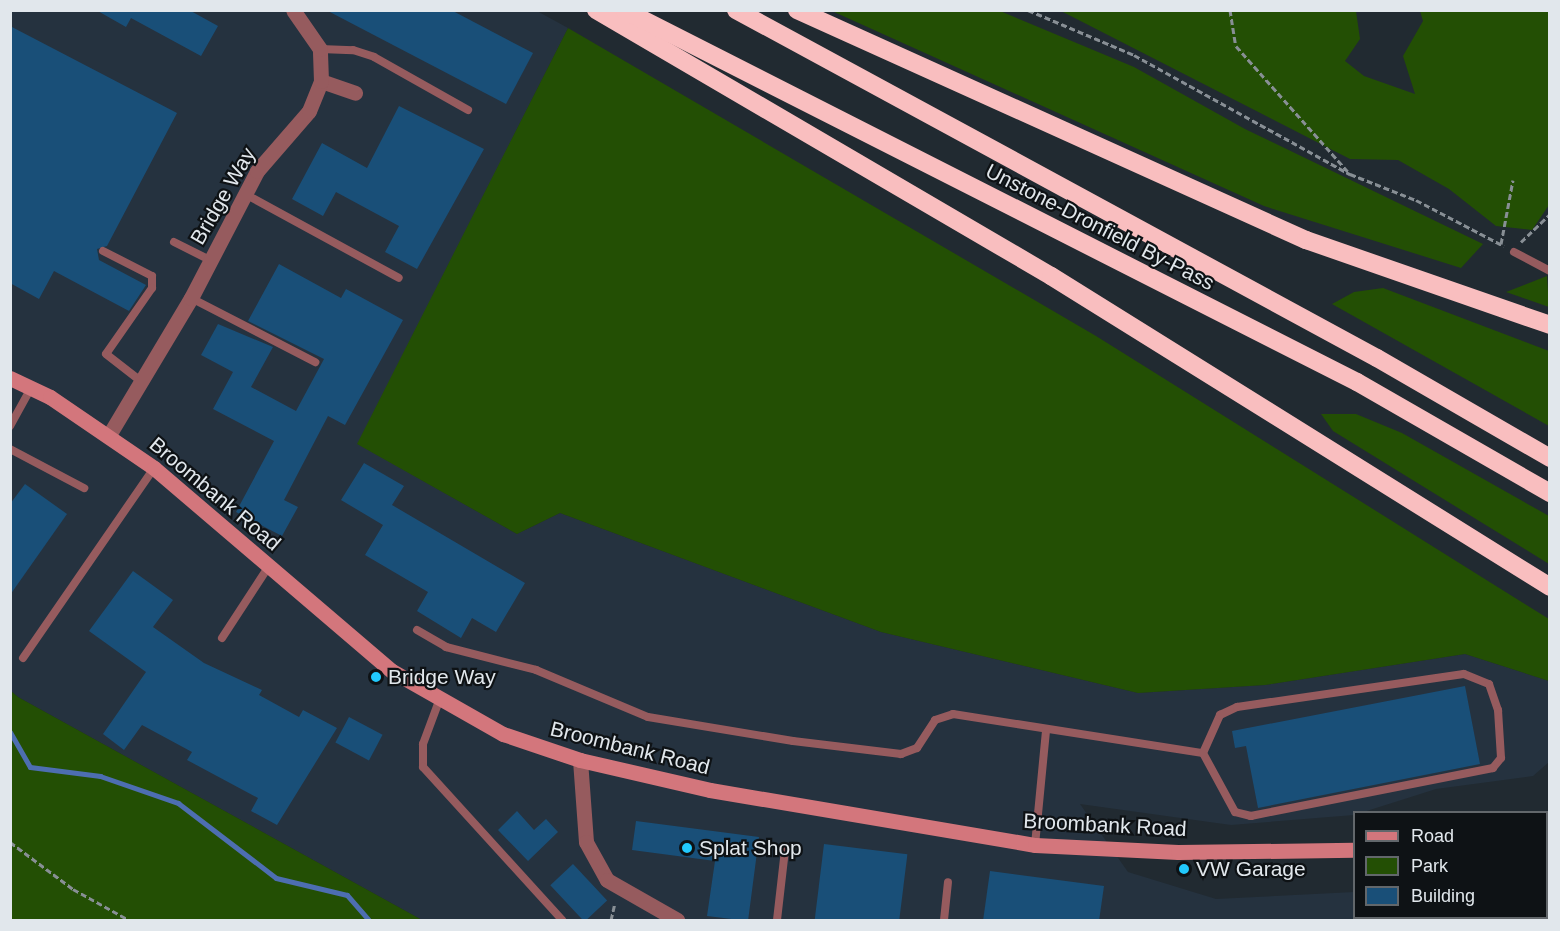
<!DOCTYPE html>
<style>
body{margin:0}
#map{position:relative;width:1560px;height:931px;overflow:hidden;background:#212a31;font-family:Helvetica,sans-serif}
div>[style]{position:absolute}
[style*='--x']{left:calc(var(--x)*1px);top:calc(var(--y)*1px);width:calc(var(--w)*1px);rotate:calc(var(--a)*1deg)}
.built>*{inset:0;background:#25323f}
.green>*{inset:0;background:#234f04}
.stream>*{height:5px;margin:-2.5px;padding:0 2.5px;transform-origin:2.5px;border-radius:2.5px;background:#4d6eb1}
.building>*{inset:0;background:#194f78;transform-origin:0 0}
.path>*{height:3px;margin-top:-1.5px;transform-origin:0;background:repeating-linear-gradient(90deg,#888f95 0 6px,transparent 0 9px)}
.lane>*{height:8px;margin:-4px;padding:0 4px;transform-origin:4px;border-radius:4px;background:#965b5e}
.street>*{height:15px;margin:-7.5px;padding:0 7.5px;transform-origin:7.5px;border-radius:7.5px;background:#965b5e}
.secondary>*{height:15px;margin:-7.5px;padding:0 7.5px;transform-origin:7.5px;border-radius:7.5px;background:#d3767c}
.highway>*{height:18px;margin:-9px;padding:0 9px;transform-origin:9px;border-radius:9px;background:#f9bebf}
.dots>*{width:16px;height:16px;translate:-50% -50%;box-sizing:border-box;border:3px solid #0e1215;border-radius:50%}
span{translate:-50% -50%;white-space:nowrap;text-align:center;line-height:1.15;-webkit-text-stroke:4.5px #0e1215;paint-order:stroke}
.street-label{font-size:21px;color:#e1e7ec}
.poi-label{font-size:21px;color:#e1e7ec}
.left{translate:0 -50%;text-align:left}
.frame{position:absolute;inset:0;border:12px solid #e1e7ec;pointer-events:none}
.legend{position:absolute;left:1353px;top:811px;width:195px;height:108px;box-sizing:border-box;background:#0e1215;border:2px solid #62676b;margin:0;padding:8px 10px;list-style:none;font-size:18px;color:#e1e7ec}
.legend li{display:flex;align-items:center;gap:12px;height:30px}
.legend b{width:30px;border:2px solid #62676b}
</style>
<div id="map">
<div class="built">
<div style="clip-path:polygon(11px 11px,537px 11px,568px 28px,358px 444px,517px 534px,560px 513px,881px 632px,1138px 693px,1265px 685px,1465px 654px,1549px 681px,1549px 762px,1533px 776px,1436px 789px,1354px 815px,1231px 825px,1080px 804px,1128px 872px,1216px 899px,1354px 892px,1354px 918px,1546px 918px,1549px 888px,1549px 920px,422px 920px,18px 697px,11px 691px)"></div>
</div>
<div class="green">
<div style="clip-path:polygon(832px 11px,1000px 11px,1134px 67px,1245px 129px,1483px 244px,1461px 268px,1264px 206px)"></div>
<div style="clip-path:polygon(1061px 11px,1356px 11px,1360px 39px,1345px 61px,1364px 76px,1415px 94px,1403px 56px,1423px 21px,1420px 11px,1549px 11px,1549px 205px,1532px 230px,1496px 226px,1449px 189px,1398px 160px,1350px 159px)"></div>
<div style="clip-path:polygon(568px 28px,1096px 336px,1549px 619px,1549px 681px,1465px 654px,1265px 685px,1138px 693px,881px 632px,560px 513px,517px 534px,357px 444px)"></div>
<div style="clip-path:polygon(1547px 276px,1549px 307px,1506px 292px)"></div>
<div style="clip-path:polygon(1383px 288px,1549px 351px,1549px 426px,1332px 304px,1354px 292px)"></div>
<div style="clip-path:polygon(1321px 414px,1356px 414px,1402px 433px,1549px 516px,1549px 564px,1333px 431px)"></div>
<div style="clip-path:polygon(11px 691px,18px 697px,422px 920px,11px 920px)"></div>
</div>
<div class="stream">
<div style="--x:10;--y:732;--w:40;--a:60.3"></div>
<div style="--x:30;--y:767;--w:71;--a:7.3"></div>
<div style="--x:100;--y:776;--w:83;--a:19.1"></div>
<div style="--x:178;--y:803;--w:123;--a:37.4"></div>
<div style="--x:276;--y:878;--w:73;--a:13.5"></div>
<div style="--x:347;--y:895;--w:33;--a:49"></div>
</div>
<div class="building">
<div style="clip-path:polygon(96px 10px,189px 10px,218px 26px,201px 56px,131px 18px,126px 27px)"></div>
<div style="clip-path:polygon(326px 10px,451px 10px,533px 53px,506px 104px)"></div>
<div style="clip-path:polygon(10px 26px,177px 113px,107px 246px,97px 249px,99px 260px,146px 285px,129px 311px,54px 271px,39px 299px,10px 283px)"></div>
<div style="clip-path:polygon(399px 106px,484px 149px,417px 269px,385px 252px,399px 226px,336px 192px,323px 216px,292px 199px,322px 143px,367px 168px)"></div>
<div style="clip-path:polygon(279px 264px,341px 298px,346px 289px,403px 320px,345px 425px,328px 416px,284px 500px,298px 507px,282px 536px,236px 512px,274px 441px,213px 409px,233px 372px,201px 355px,218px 324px,273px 347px,251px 387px,296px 411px,324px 359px,248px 321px)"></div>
<div style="clip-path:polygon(364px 463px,404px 486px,392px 505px,525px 583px,496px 632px,472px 618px,461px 638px,417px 611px,428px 592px,365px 555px,383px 525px,341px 500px)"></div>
<div style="clip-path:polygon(25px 484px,67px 514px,10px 595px,10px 504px)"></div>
<div style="clip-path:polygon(133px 571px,173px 600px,153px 627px,204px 663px,262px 690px,259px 695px,299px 717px,303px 710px,337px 728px,277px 825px,251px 811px,258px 798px,187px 760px,192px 752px,142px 725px,124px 750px,103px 734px,146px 672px,89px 631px)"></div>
<div style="clip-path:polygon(1465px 686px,1480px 764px,1258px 808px,1246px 746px,1235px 748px,1232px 731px)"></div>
<div style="left:349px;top:717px;width:38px;height:29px;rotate:28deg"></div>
<div style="clip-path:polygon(517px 811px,534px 830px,546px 819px,558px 832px,528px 861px,498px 830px)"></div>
<div style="clip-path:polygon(636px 821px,759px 837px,748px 921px,707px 916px,715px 861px,632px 850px)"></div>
<div style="left:824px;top:844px;width:84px;height:78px;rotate:7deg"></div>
<div style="left:573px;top:864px;width:50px;height:31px;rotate:47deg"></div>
<div style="clip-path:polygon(990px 871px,1104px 886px,1099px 921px,983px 921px)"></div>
</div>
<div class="path">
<div style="--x:1028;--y:10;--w:115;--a:23"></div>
<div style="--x:1134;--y:55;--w:247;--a:28.9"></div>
<div style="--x:1350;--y:174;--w:71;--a:21.5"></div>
<div style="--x:1416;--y:200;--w:99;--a:27.6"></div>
<div style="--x:1230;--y:10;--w:36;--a:81"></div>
<div style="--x:1236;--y:46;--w:170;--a:48.3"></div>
<div style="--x:1521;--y:242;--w:40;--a:-44"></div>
<div style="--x:1501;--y:244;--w:65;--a:-79.4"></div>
<div style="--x:10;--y:842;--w:79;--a:36.7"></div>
<div style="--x:73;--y:889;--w:64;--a:29"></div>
<div style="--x:611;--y:920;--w:17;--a:-77"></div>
</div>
<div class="lane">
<div style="--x:320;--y:49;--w:33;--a:2"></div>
<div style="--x:353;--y:50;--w:22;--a:18"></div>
<div style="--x:374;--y:57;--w:108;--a:29.4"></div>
<div style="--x:245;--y:194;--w:175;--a:28.6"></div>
<div style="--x:174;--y:242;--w:40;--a:26.6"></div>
<div style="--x:103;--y:251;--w:55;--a:27"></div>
<div style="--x:152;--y:276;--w:12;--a:90"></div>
<div style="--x:152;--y:288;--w:80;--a:124.9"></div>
<div style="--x:106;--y:354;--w:46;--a:37.9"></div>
<div style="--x:1514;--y:252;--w:41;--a:27.8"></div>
<div style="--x:191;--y:298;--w:140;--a:27.3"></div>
<div style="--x:10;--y:426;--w:43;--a:-61.1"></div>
<div style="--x:10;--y:449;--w:84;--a:27.8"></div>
<div style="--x:417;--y:630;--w:34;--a:30"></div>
<div style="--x:446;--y:647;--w:93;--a:14.3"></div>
<div style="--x:536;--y:670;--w:121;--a:22.8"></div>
<div style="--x:648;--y:717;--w:147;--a:9.4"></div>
<div style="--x:793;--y:741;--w:109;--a:6.9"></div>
<div style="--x:901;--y:754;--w:17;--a:-21"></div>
<div style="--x:917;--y:748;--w:33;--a:-57"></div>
<div style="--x:935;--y:720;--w:19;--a:-18"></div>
<div style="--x:953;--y:714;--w:253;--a:8.9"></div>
<div style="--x:222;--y:638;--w:86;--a:-56.9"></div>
<div style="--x:23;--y:658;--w:231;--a:-55.4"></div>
<div style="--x:1464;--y:674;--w:27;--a:22"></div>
<div style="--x:1489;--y:684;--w:28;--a:71"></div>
<div style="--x:1498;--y:710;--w:48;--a:86.4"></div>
<div style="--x:1501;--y:758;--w:13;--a:129"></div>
<div style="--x:1493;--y:768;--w:247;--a:168.8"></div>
<div style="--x:1251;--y:816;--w:16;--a:-166"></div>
<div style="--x:1235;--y:812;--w:67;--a:-118.5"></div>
<div style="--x:1203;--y:753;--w:42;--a:-65.9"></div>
<div style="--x:1220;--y:715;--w:19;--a:-25"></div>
<div style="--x:1237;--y:707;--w:229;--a:-8.3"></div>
<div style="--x:439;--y:701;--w:46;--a:110.4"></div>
<div style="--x:423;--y:744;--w:23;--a:90"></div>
<div style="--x:423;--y:767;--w:207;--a:47.7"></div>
<div style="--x:1035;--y:845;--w:116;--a:-84.5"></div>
<div style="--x:777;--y:920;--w:70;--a:-83.5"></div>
<div style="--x:944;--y:920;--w:38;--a:-84"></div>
</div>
<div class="street">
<div style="--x:321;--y:81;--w:36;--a:19"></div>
<div style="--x:109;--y:435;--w:160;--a:-59.1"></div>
<div style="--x:191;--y:298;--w:143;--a:-62.5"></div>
<div style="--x:257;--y:171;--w:79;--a:-49.1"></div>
<div style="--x:309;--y:111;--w:32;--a:-68"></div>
<div style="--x:321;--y:81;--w:32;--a:-92"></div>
<div style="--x:320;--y:49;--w:47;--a:-124.7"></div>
<div style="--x:580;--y:760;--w:82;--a:85.8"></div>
<div style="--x:586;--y:842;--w:43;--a:61.1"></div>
<div style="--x:607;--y:880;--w:81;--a:29.7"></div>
</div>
<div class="secondary">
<div style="--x:10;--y:378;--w:44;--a:25.4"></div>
<div style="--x:50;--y:397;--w:126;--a:34.3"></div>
<div style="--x:154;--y:468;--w:313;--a:40.5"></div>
<div style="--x:392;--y:671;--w:128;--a:29.6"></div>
<div style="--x:503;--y:734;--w:81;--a:18.7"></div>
<div style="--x:580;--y:760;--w:133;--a:13"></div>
<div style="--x:710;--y:790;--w:330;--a:9.6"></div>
<div style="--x:1035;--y:845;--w:143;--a:2.8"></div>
<div style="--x:1178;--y:852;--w:176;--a:-0.7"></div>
<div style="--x:1546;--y:821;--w:4;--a:-27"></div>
</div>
<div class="highway">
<div style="--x:596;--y:10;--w:527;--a:30.31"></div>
<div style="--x:1051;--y:276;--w:588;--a:31.93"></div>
<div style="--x:624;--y:10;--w:822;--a:26.91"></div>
<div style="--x:1357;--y:382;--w:223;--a:29.9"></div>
<div style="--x:736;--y:10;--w:729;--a:28.5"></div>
<div style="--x:1377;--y:358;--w:200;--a:30"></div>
<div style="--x:797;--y:10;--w:559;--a:24.32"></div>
<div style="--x:1306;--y:240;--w:258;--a:19.2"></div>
</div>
<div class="dots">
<div style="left:376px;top:677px;background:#21c9fd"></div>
<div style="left:687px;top:848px;background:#21c9fd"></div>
<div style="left:1184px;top:869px;background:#21c9fd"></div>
</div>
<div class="street-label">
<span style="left:223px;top:196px;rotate:-60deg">Bridge Way</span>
<span style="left:1100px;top:227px;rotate:27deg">Unstone-Dronfield By-Pass</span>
<span style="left:215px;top:494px;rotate:40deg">Broombank Road</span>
<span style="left:630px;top:748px;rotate:14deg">Broombank Road</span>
<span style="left:1105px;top:825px;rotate:3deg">Broombank Road</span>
</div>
<div class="poi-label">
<span class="left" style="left:388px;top:677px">Bridge Way</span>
<span class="left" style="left:699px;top:848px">Splat Shop</span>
<span class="left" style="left:1196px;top:869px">VW Garage</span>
</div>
<div class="frame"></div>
<ul class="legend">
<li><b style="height:8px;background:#d3767c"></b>Road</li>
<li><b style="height:16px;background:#234f04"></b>Park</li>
<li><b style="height:16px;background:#194f78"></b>Building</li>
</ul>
</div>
